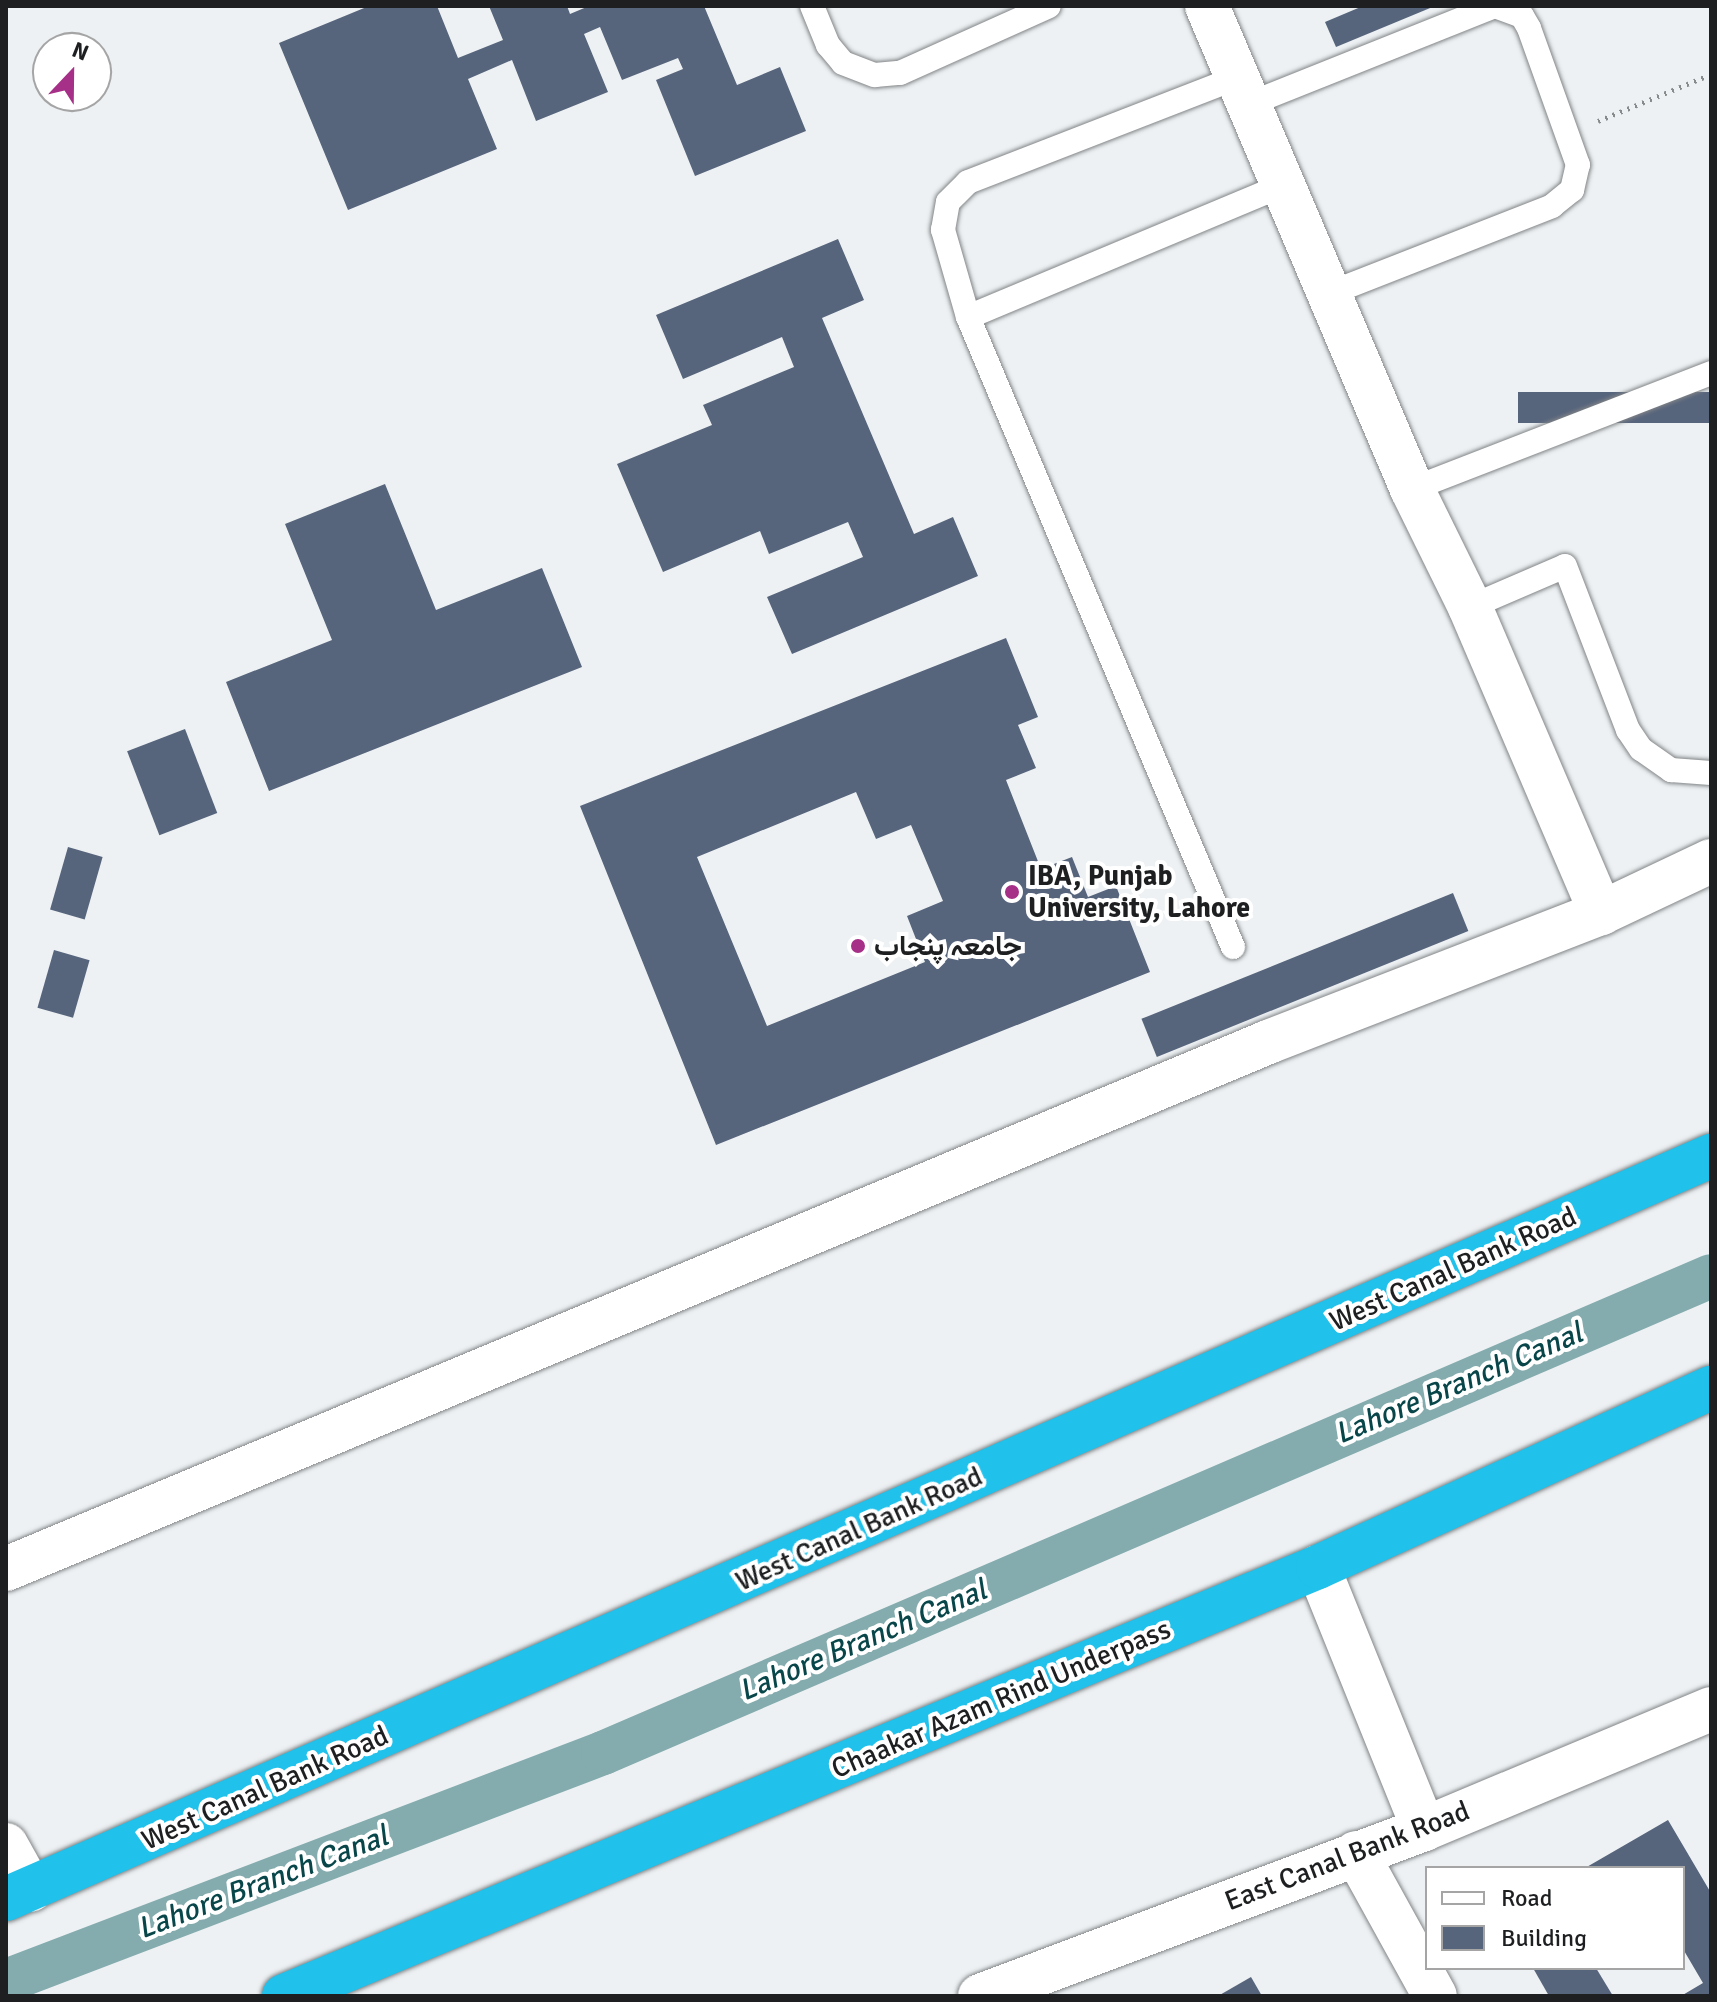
<!DOCTYPE html>
<meta charset="utf-8">
<style>
body{margin:0}
#map{position:relative;width:1717px;height:2002px;overflow:hidden;background:#edf1f3;font-family:Signika,Vazirmatn,sans-serif}
div>[style]{position:absolute}
[style*='--x']{left:calc(var(--x)*1px);top:calc(var(--y)*1px);width:calc(var(--w)*1px);rotate:calc(var(--a)*1deg)}
.canal>*{height:44px;margin:-22px;padding:0 22px;transform-origin:22px;border-radius:22px;background:#84abad}
.building>*{inset:0;background:#56647c;transform-origin:0 0}
.path>*{height:5px;margin-top:-2.5px;transform-origin:0;background:repeating-linear-gradient(90deg,#888b8c 0 2px,transparent 0 8px)}
.roads{filter:drop-shadow(0 0 2px #828587) drop-shadow(0 0 2px #828587)}
.lane>*{height:24px;margin:-12px;padding:0 12px;transform-origin:12px;border-radius:12px;background:#fff}
.street>*{height:44px;margin:-22px;padding:0 22px;transform-origin:22px;border-radius:22px;background:#fff}
.secondary>*{height:44px;margin:-22px;padding:0 22px;transform-origin:22px;border-radius:22px;background:#fff}
.highway>*{height:44px;margin:-22px;padding:0 22px;transform-origin:22px;border-radius:22px;background:#20c1eb}
.dots>*{width:22px;height:22px;translate:-50% -50%;box-sizing:border-box;border:4px solid #fff;border-radius:50%}
span{translate:-50% -50%;white-space:nowrap;text-align:center;line-height:1.15;-webkit-text-stroke:8px #fff;paint-order:stroke}
.poi-label{font-size:28px;color:#1d1f20;font-weight:700}
.left{translate:0 -50%;text-align:left}
.street-label{font-size:28px;color:#1d1f20}
.water-label{font-size:30px;color:#08464a;font-style:italic}
.frame{position:absolute;inset:0;border:8px solid #1d1f20;pointer-events:none}
.legend{position:absolute;left:1425px;top:1866px;width:260px;height:104px;box-sizing:border-box;background:#fff;border:2px solid #a5a5a6;margin:0;padding:10px 14px;list-style:none;font-size:24px;color:#1d1f20}
.legend li{display:flex;align-items:center;gap:16px;height:40px}
.legend b{width:40px;border:2px solid #a5a5a6}
.north{position:absolute;left:32px;top:32px;width:80px;height:80px;box-sizing:border-box;background:#fff;border:2px solid #a5a5a6;border-radius:50%;rotate:22deg;font-size:22px;font-weight:700;line-height:32px;text-align:center;color:#1d1f20}
.north::after{content:'';display:block;margin:auto;width:28px;height:36px;background:#a63088;clip-path:polygon(50% 0,100% 100%,50% 72%,0 100%)}
</style>
<div id="map">
<div class="canal">
<div style="--x:6;--y:1981;--w:639;--a:-20.9"></div>
<div style="--x:603;--y:1753;--w:1206;--a:-23.29"></div>
</div>
<div class="building">
<div style="clip-path:polygon(369px 6px,437px 6px,458px 58px,503px 40px,489px 6px,567px 6px,570px 14px,589px 6px,704px 6px,737px 85px,780px 67px,806px 131px,695px 176px,656px 80px,683px 69px,678px 58px,622px 80px,600px 27px,584px 34px,608px 92px,536px 121px,512px 60px,468px 79px,497px 149px,348px 210px,279px 43px)"></div>
<div style="clip-path:polygon(1363px 6px,1435px 6px,1336px 47px,1325px 22px)"></div>
<div style="clip-path:polygon(838px 239px,864px 300px,822px 318px,914px 534px,953px 517px,978px 576px,792px 654px,767px 597px,863px 557px,848px 522px,769px 554px,760px 531px,663px 572px,617px 464px,712px 425px,703px 405px,794px 367px,782px 337px,683px 379px,656px 315px)"></div>
<div style="left:1711px;top:392px;width:31px;height:193px;rotate:90deg"></div>
<div style="clip-path:polygon(385px 484px,436px 610px,542px 568px,582px 667px,269px 791px,226px 682px,332px 640px,285px 524px)"></div>
<div style="clip-path:polygon(evenodd,1006px 638px,1038px 717px,1018px 725px,1036px 768px,1006px 780px,1041px 869px,1072px 857px,1088px 897px,1116px 886px,1150px 972px,716px 1145px,580px 806px,1006px 638px,856px 792px,876px 839px,911px 825px,943px 901px,907px 916px,925px 962px,767px 1026px,697px 857px,856px 792px)"></div>
<div style="left:185px;top:729px;width:90px;height:62px;rotate:69deg"></div>
<div style="left:68px;top:847px;width:36px;height:65px;rotate:16deg"></div>
<div style="left:1453px;top:893px;width:41px;height:336px;rotate:68deg"></div>
<div style="left:54px;top:950px;width:37px;height:60px;rotate:16deg"></div>
<div style="clip-path:polygon(1668px 1820px,1711px 1893px,1711px 1996px,1681px 1996px,1703px 1983px,1683px 1949px,1683px 1868px,1585px 1868px)"></div>
<div style="clip-path:polygon(1533px 1968px,1596px 1968px,1613px 1996px,1549px 1996px)"></div>
<div style="clip-path:polygon(1251px 1977px,1262px 1996px,1218px 1996px)"></div>
</div>
<div class="path">
<div style="--x:1598;--y:121;--w:115;--a:-22.5"></div>
</div>
<div class="roads">
<div class="lane">
<div style="--x:812;--y:6;--w:42;--a:67.7"></div>
<div style="--x:828;--y:45;--w:23;--a:50"></div>
<div style="--x:843;--y:63;--w:34;--a:21"></div>
<div style="--x:875;--y:75;--w:25;--a:-5"></div>
<div style="--x:900;--y:73;--w:163;--a:-24.2"></div>
<div style="--x:1247;--y:105;--w:266;--a:-21.8"></div>
<div style="--x:1328;--y:294;--w:241;--a:-21.4"></div>
<div style="--x:1552;--y:206;--w:26;--a:-39"></div>
<div style="--x:1572;--y:190;--w:26;--a:-77"></div>
<div style="--x:1578;--y:165;--w:145;--a:-109.7"></div>
<div style="--x:1529;--y:28;--w:14;--a:-120"></div>
<div style="--x:1522;--y:16;--w:29;--a:-160"></div>
<div style="--x:968;--y:317;--w:339;--a:-22.7"></div>
<div style="--x:1412;--y:489;--w:321;--a:-21.2"></div>
<div style="--x:1470;--y:607;--w:103;--a:-23.3"></div>
<div style="--x:1565;--y:566;--w:176;--a:69"></div>
<div style="--x:1628;--y:730;--w:23;--a:56"></div>
<div style="--x:1641;--y:749;--w:37;--a:35"></div>
<div style="--x:1671;--y:770;--w:40;--a:4.3"></div>
<div style="--x:1233;--y:947;--w:683;--a:-112.81"></div>
<div style="--x:968;--y:317;--w:91;--a:-106"></div>
<div style="--x:943;--y:230;--w:28;--a:-80"></div>
<div style="--x:948;--y:202;--w:28;--a:-45"></div>
<div style="--x:968;--y:182;--w:291;--a:-21.2"></div>
</div>
<div class="street">
<div style="--x:1318;--y:1567;--w:283;--a:68"></div>
<div style="--x:6;--y:1569;--w:1368;--a:-22.66"></div>
<div style="--x:1268;--y:1042;--w:357;--a:-21.2"></div>
<div style="--x:1601;--y:913;--w:122;--a:-25.3"></div>
<div style="--x:6;--y:1845;--w:51;--a:60.9"></div>
<div style="--x:1356;--y:1853;--w:163;--a:61.1"></div>
<div style="--x:980;--y:1996;--w:474;--a:-20.6"></div>
<div style="--x:1424;--y:1829;--w:311;--a:-22.7"></div>
</div>
<div class="secondary">
<div style="--x:1207;--y:6;--w:525;--a:67"></div>
<div style="--x:1412;--y:489;--w:131;--a:63.8"></div>
<div style="--x:1470;--y:607;--w:333;--a:66.8"></div>
</div>
<div class="highway">
<div style="--x:6;--y:1899;--w:1860;--a:-23.55"></div>
<div style="--x:284;--y:1996;--w:1119;--a:-22.53"></div>
<div style="--x:1318;--y:1567;--w:432;--a:-24.5"></div>
</div>
</div>
<div class="dots">
<div style="left:1012px;top:892px;background:#a63088"></div>
<div style="left:858px;top:946px;background:#a63088"></div>
</div>
<div class="poi-label">
<span class="left" style="left:1028px;top:892px">IBA, Punjab<br>University, Lahore</span>
<span class="left" style="left:874px;top:946px">جامعہ پنجاب</span>
</div>
<div class="street-label">
<span style="left:1453px;top:1269px;rotate:-24deg">West Canal Bank Road</span>
<span style="left:859px;top:1529px;rotate:-24deg">West Canal Bank Road</span>
<span style="left:1001px;top:1699px;rotate:-23deg">Chaakar Azam Rind Underpass</span>
<span style="left:265px;top:1788px;rotate:-24deg">West Canal Bank Road</span>
<span style="left:1347px;top:1856px;rotate:-21deg">East Canal Bank Road</span>
</div>
<div class="water-label">
<span style="left:1459px;top:1384px;rotate:-23deg">Lahore Branch Canal</span>
<span style="left:863px;top:1641px;rotate:-23deg">Lahore Branch Canal</span>
<span style="left:263px;top:1883px;rotate:-21deg">Lahore Branch Canal</span>
</div>
<div class="frame"></div>
<ul class="legend">
<li><b style="height:10px;background:#fff"></b>Road</li>
<li><b style="height:22px;background:#56647c"></b>Building</li>
</ul>
<div class="north">N</div>
</div>
